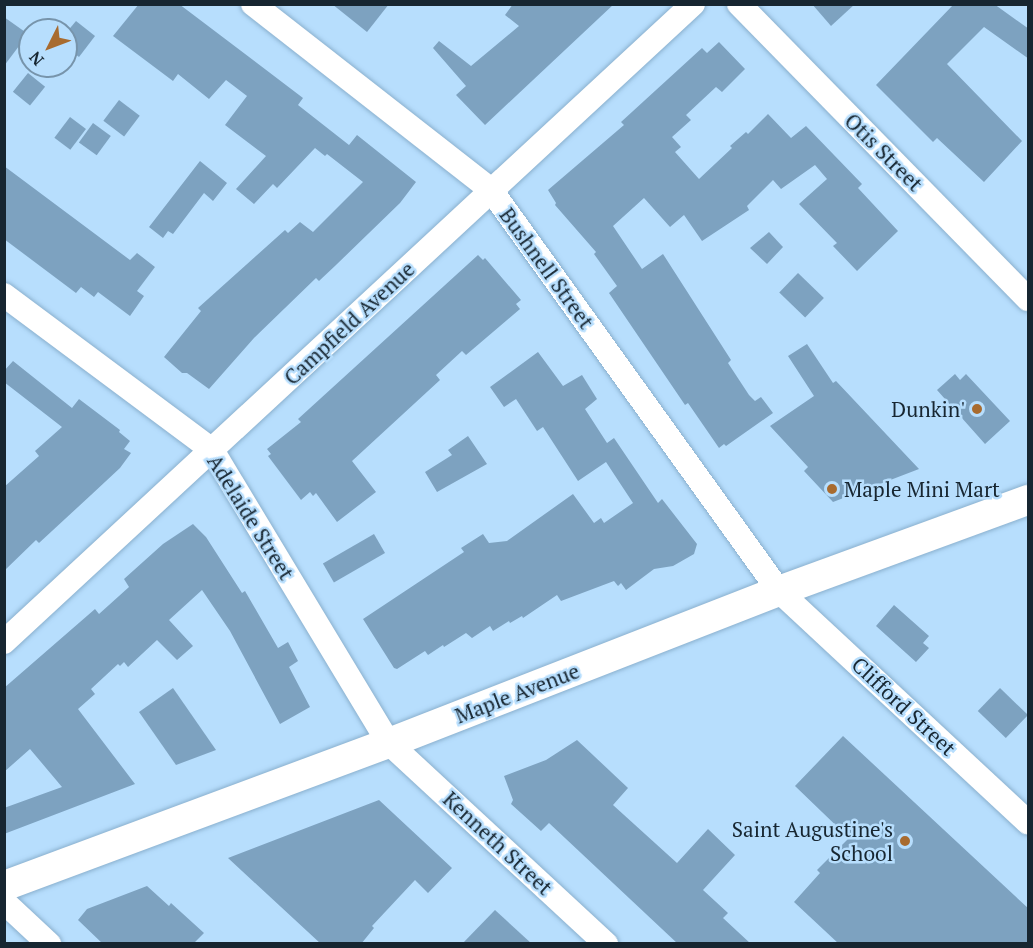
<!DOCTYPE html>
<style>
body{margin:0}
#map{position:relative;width:1033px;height:948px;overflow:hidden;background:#b7defd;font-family:"PT Serif",serif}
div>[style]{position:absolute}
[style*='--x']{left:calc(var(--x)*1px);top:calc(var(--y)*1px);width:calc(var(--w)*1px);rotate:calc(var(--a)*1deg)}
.building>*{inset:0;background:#7da2c0;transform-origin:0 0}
.roads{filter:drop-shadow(0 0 2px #8ab0ce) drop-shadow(0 0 2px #8ab0ce)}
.minor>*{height:24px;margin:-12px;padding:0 12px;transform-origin:12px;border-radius:12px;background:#fff}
.major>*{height:30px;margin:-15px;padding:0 15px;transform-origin:15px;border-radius:15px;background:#fff}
.dots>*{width:16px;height:16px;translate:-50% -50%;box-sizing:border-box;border:3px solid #b7defd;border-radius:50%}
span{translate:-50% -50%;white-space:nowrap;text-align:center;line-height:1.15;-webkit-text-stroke:5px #b7defd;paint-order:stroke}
.street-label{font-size:21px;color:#172631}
.poi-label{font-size:21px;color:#172631}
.right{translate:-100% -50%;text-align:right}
.left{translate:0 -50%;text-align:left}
.frame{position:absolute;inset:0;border:6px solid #172631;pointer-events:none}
.north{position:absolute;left:18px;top:18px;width:60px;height:60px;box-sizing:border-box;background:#b7defd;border:2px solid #7794ab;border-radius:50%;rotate:228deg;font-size:16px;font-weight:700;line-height:24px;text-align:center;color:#172631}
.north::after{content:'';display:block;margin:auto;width:21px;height:27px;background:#a86b2f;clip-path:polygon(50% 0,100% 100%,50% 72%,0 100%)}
</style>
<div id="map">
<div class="building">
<div style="clip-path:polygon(139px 4px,179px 4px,303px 98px,298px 105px,349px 145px,357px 135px,416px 182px,400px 203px,336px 265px,319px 281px,316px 278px,254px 338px,209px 389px,187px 373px,182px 373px,164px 357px,201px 311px,198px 308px,285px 230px,288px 233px,300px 222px,313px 232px,363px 182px,327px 154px,325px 156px,315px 148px,277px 188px,273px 184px,254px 204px,236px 189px,266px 156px,225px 125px,247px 96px,226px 80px,209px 99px,178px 74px,173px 81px,113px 36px)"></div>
<div style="clip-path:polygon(332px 4px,389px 4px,367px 32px)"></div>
<div style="clip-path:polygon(513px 4px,614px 4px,485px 125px,456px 95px,466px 86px,433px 48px,439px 41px,471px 66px,519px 26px,505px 15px)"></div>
<div style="clip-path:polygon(812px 4px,855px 4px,831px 26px)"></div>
<div style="clip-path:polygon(954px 4px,994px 4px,1029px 29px,1029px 59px,984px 27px,947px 64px,1022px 141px,984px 182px,937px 138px,933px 142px,876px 85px)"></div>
<div style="clip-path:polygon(4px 17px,28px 34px,4px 66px)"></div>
<div style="clip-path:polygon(76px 21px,95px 36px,79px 57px,66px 47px,66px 33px)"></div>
<div style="clip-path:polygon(719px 42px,745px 69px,722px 92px,716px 87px,686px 115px,691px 120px,672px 137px,681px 147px,675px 152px,699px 179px,732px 148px,730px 146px,746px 132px,748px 134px,768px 114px,791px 138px,806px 126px,862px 184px,858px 188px,898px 231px,857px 271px,833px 246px,837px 243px,799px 204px,827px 179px,815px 165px,781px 189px,773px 180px,747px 206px,749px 210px,702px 241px,684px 215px,670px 227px,644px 198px,613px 226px,642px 269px,663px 254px,731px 360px,728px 363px,749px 395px,755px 401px,761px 397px,773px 413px,726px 446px,724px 444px,719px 448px,688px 403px,685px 405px,609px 293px,617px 286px,594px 254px,596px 252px,555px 205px,556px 203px,548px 190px,624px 125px,621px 122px,702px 48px,707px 53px)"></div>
<div style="left:28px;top:73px;width:22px;height:24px;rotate:39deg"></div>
<div style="left:119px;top:100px;width:26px;height:26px;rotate:37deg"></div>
<div style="left:70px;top:117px;width:20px;height:26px;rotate:37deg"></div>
<div style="left:93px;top:123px;width:22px;height:24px;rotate:36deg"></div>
<div style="clip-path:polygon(200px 161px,227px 183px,213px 201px,204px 193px,173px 234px,168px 231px,163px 238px,149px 227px)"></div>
<div style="clip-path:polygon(4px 166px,130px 260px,137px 253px,155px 267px,137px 291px,144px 296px,130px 316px,98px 292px,94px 297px,81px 287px,76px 293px,4px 239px)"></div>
<div style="clip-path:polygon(769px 232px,783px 247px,767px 264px,750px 248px)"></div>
<div style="clip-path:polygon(478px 255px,483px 260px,485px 258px,521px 300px,516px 304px,520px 309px,466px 355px,462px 351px,436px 375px,440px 380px,352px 461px,376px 492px,337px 522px,316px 493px,313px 496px,310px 492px,301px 500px,268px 456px,271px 454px,267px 449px,301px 422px,298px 419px)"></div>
<div style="left:798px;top:273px;width:36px;height:27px;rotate:44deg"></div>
<div style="clip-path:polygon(807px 344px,833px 383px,836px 381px,919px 469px,833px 502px,804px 471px,808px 467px,770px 426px,814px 396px,788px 356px)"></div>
<div style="clip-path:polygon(538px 352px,563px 386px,582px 375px,597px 399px,585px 409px,607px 443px,614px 438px,658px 503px,662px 499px,697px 544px,694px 554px,673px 566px,654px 569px,626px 590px,621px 583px,618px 586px,614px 581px,561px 601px,557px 595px,523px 618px,522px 616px,510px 623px,509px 621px,493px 631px,490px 626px,472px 638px,466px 633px,444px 647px,443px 645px,428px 655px,425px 651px,397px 669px,394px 668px,363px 619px,464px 552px,461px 548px,483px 534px,489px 543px,507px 541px,573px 494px,594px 523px,601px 518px,604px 523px,633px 503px,606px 462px,578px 481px,543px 427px,537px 431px,516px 399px,504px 407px,490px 387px)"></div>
<div style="clip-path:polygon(13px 361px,72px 408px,79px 399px,120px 430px,119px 432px,130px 441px,124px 449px,131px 453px,120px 468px,91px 495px,39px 543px,36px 540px,4px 571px,4px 487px,39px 456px,35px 451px,62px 427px,4px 382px,4px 371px)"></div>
<div style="clip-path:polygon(955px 374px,960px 380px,966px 374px,1010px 421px,985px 444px,937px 390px)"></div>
<div style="clip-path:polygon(468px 436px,487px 464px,437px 492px,425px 472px,452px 455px,448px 450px)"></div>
<div style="clip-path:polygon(193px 524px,206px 537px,242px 593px,245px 591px,278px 648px,288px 642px,298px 661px,289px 667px,310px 707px,280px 724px,230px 631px,202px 590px,169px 620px,193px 646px,177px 660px,157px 640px,128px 667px,124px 662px,120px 666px,118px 664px,91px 689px,95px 694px,78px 709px,135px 784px,4px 834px,4px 808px,62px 787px,30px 749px,4px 772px,4px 688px,95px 609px,99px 614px,129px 587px,124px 579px,163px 544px)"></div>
<div style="left:374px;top:534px;width:22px;height:59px;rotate:60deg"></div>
<div style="clip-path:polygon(894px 605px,929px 636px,923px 643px,929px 648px,916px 662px,876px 626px)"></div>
<div style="clip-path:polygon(173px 688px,216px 750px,176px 765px,139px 712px)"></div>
<div style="left:1000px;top:688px;width:39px;height:32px;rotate:44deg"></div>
<div style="clip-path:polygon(843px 736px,1029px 909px,1029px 944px,839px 944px,794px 902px,820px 873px,817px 870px,849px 838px,795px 786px)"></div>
<div style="clip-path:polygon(577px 740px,628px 788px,613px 805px,677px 863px,708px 829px,735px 855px,703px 890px,728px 913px,723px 918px,751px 944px,678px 944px,549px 823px,541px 831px,511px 804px,513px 800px,504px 776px,546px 760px)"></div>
<div style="clip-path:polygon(379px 800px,452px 868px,428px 893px,415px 880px,372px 926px,374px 928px,361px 944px,321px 944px,228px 858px)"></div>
<div style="clip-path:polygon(147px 886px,169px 906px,171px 903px,204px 933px,193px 944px,103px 944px,78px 920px,87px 909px)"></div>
<div style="clip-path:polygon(495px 910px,532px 944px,462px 944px)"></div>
</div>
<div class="roads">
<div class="minor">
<div style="--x:253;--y:4;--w:302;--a:38"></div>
<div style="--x:491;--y:190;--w:494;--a:54.3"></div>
<div style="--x:779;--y:591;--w:340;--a:42.9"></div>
<div style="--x:739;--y:4;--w:413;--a:45.6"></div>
<div style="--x:4;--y:295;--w:259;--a:36.7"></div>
<div style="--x:212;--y:450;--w:342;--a:58.9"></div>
<div style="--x:389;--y:743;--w:296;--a:42.8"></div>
<div style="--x:4;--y:642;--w:939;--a:-42.8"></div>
<div style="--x:4;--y:902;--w:62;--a:43"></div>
</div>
<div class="major">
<div style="--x:4;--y:886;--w:411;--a:-20.4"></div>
<div style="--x:389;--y:743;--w:419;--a:-21.3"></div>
<div style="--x:779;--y:591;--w:265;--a:-20.1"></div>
</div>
</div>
<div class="dots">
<div style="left:977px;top:409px;background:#a86b2f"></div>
<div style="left:832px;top:489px;background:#a86b2f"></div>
<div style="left:905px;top:841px;background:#a86b2f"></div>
</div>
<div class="street-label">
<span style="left:884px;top:152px;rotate:45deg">Otis Street</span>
<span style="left:547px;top:268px;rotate:54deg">Bushnell Street</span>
<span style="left:349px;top:323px;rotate:-43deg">Campfield Avenue</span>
<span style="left:251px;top:517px;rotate:58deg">Adelaide Street</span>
<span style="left:517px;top:693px;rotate:-21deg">Maple Avenue</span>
<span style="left:904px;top:706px;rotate:43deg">Clifford Street</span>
<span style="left:498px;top:843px;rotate:43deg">Kenneth Street</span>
</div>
<div class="poi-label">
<span class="right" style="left:965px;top:409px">Dunkin'</span>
<span class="left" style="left:844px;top:489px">Maple Mini Mart</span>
<span class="right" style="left:893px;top:841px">Saint Augustine's<br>School</span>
</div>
<div class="frame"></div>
<div class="north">N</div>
</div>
